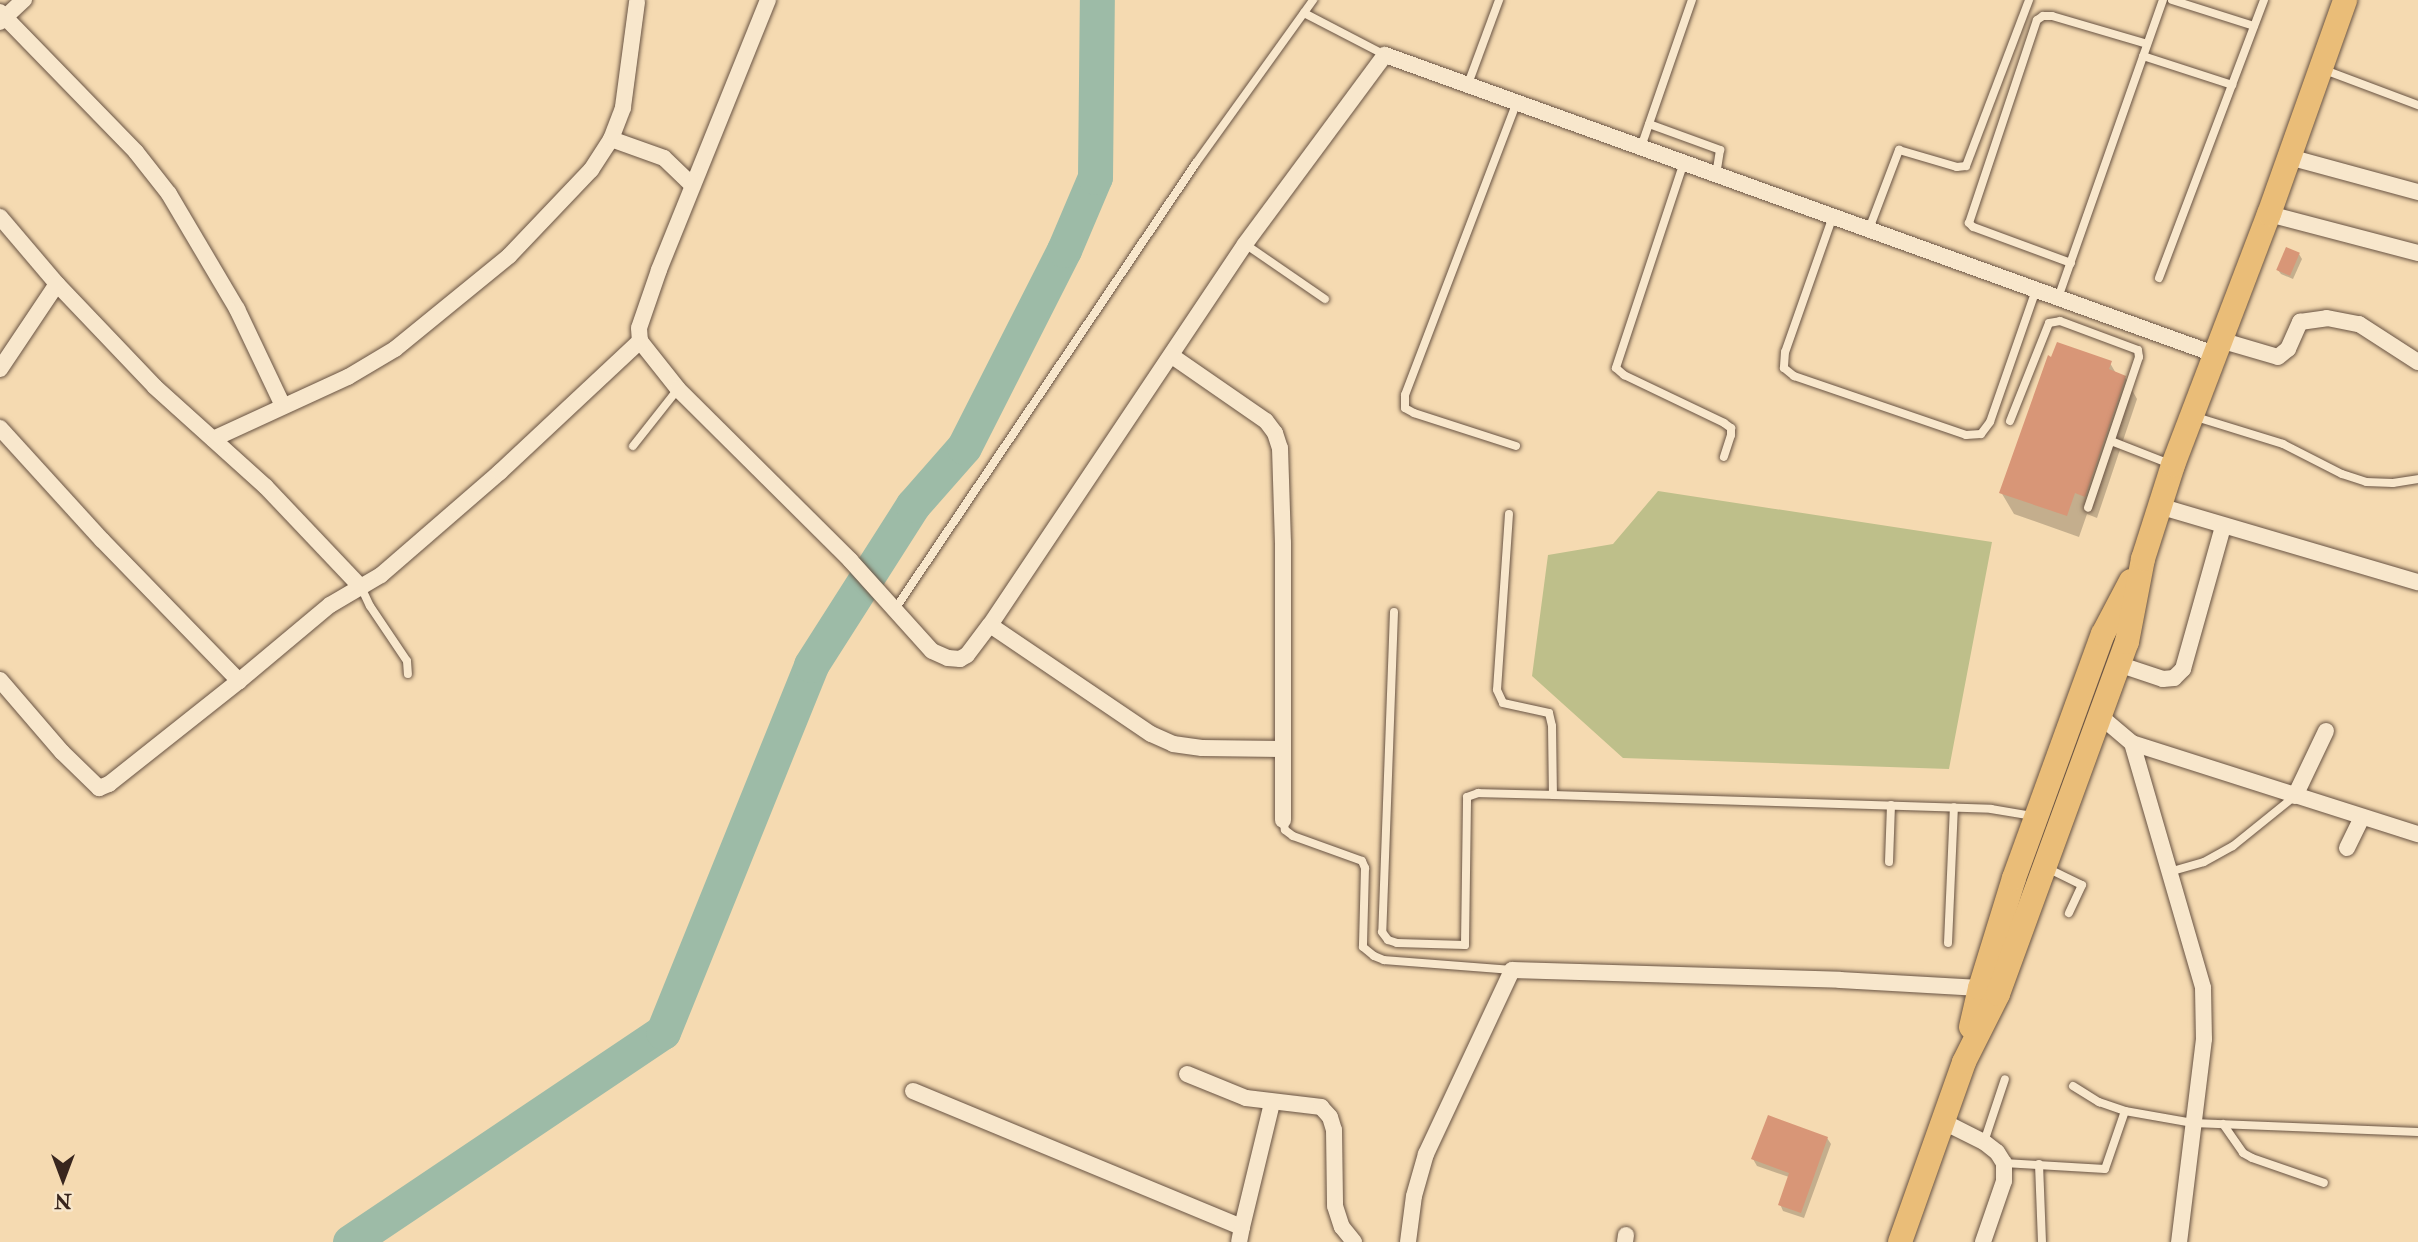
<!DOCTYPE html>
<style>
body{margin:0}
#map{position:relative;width:2418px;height:1242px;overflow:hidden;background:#f5dab1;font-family:"IM FELL Double Pica",serif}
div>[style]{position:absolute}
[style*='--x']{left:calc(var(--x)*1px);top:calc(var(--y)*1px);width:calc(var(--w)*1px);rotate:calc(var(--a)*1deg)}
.green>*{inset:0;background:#bebf8a}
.shadow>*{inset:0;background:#0003}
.river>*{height:35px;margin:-17.5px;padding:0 17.5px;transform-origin:17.5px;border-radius:17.5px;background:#9dbba7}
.building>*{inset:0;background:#d89677;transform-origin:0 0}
.roads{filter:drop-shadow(0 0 2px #685343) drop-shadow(0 0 2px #685343)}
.lane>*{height:8px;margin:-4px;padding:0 4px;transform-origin:4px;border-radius:4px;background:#f8e7cc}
.street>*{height:16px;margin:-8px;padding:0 8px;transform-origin:8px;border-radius:8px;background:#f8e7cc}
.primary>*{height:24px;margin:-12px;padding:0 12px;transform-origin:12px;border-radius:12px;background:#eabd78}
span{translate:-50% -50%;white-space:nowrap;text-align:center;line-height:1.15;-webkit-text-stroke:5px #f8e7cc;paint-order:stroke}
.north{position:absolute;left:28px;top:1144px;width:70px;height:70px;-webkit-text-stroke:5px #f8e7cc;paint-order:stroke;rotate:180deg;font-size:19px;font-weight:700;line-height:28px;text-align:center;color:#39261e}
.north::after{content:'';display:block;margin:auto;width:24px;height:32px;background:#39261e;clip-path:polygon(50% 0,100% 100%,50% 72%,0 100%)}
</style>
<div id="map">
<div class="green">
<div style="clip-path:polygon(1658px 491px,1992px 542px,1949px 769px,1623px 758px,1532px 676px,1548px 555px,1613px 544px)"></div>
</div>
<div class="shadow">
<div style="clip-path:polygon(2299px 254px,2302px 259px,2293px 279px,2281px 274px,2278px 270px)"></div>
<div style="clip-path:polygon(2110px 363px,2117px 375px,2125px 377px,2137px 399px,2097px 518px,2087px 514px,2079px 537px,2014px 514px,2001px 492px)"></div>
<div style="clip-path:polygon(1827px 1138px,1831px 1144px,1804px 1218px,1783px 1211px,1780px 1204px,1789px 1177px,1757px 1166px,1753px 1159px)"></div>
</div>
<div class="river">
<div style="--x:350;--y:1242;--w:377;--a:-33.9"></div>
<div style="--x:663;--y:1032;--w:396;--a:-68"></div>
<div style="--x:811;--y:665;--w:190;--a:-57.5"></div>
<div style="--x:913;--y:505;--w:77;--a:-48.7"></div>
<div style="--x:964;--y:447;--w:221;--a:-63.1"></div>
<div style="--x:1064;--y:250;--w:79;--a:-67"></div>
<div style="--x:1095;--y:177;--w:177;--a:-89.4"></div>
</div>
<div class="building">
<div style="left:2286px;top:247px;width:15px;height:25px;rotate:23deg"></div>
<div style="clip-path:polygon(2057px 342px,2112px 361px,2109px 369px,2126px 376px,2085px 497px,2075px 493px,2067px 516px,1999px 493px,2048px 355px,2051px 357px)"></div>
<div style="clip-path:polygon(1768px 1115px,1828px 1137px,1801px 1213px,1778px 1205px,1789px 1173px,1751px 1159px)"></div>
</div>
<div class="roads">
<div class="lane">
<div style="--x:2172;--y:0;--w:86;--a:17.6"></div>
<div style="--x:1304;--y:13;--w:91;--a:27.4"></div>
<div style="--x:2143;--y:56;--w:94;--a:18"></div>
<div style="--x:2322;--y:69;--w:103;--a:20.6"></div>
<div style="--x:1468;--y:84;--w:90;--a:-69.7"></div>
<div style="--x:1649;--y:124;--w:76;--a:20.1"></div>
<div style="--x:1720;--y:150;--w:24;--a:99"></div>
<div style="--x:1641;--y:147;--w:156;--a:-70.9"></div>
<div style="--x:1684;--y:162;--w:217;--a:108.3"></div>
<div style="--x:1616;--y:368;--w:11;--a:41"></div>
<div style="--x:1624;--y:375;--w:111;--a:25.6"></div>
<div style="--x:1724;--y:423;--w:9;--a:36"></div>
<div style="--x:1731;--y:428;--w:7;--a:90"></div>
<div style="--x:1731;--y:435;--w:23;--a:108"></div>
<div style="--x:1833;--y:216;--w:144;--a:109.4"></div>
<div style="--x:1785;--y:352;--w:16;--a:94"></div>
<div style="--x:1784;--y:368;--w:13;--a:39"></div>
<div style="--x:1794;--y:376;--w:182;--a:18.9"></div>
<div style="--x:1966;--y:435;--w:15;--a:-4"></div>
<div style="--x:1981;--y:434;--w:15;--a:-53"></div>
<div style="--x:1990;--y:422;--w:140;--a:-70.8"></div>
<div style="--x:1869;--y:229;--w:85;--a:-69.2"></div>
<div style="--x:1899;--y:150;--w:60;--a:16.3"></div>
<div style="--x:1957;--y:167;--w:9;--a:-6"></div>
<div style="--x:1966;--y:166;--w:178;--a:-69.2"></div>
<div style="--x:1245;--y:244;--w:97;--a:34.5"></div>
<div style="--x:2071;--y:263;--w:104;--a:-159.8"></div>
<div style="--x:1973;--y:227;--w:6;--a:-135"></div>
<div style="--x:1969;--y:223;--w:214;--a:-71.5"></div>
<div style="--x:2037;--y:20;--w:7;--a:-34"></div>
<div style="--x:2043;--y:16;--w:9;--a:0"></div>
<div style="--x:2052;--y:16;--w:99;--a:16.4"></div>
<div style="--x:2159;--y:278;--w:297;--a:-69.3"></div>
<div style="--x:2058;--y:298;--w:316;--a:-70.6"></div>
<div style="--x:2196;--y:417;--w:91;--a:17.2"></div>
<div style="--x:2283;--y:444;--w:66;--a:27"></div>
<div style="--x:2342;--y:474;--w:25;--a:18"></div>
<div style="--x:2366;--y:482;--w:27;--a:2"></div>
<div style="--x:2393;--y:483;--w:25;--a:-9"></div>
<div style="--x:2010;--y:421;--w:105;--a:-68.3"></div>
<div style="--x:2049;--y:323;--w:11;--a:-10"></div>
<div style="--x:2060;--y:321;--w:83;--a:20.4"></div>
<div style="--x:2138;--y:350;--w:7;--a:82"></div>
<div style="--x:2139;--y:357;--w:159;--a:108.7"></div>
<div style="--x:2111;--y:441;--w:63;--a:21.3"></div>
<div style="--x:633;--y:446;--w:73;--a:-51.7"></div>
<div style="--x:1516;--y:446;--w:107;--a:-162.1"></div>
<div style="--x:1414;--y:413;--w:10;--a:-151"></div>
<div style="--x:1405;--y:408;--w:13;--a:-90"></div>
<div style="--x:1405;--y:395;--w:314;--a:-69.1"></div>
<div style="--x:1509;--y:514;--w:176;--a:93.9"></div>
<div style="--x:1497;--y:690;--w:14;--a:65"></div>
<div style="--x:1503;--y:703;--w:47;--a:12.3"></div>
<div style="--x:1549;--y:713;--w:13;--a:77"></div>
<div style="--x:1552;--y:726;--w:69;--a:89.2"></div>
<div style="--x:1553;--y:795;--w:438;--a:1.8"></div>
<div style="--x:1991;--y:809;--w:43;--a:9.5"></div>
<div style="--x:361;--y:587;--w:21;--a:65"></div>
<div style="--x:370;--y:606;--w:66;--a:56.1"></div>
<div style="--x:407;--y:661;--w:13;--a:86"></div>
<div style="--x:895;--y:609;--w:538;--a:-55.99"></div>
<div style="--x:1196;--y:163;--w:201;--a:-54.3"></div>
<div style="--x:1394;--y:612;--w:320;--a:92.1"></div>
<div style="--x:1382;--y:932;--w:10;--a:53"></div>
<div style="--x:1388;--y:940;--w:9;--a:18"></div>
<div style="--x:1397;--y:943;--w:68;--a:1.7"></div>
<div style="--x:1465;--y:945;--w:148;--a:-89.2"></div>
<div style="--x:1467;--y:797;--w:12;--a:-20"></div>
<div style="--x:1478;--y:793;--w:75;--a:1.5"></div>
<div style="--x:1283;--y:820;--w:10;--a:79"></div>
<div style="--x:1285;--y:830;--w:10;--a:37"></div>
<div style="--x:1293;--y:836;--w:73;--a:19.9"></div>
<div style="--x:1362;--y:861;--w:8;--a:67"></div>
<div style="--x:1365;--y:868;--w:79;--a:91.5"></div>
<div style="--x:1363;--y:947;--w:14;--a:39"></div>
<div style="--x:1374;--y:956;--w:11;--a:22"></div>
<div style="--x:1384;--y:960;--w:128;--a:4.5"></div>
<div style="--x:1889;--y:862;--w:57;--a:-88"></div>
<div style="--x:2047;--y:868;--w:39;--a:26"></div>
<div style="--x:2082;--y:885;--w:31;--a:115"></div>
<div style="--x:2169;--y:872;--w:36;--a:-16"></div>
<div style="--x:2204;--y:862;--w:33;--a:-29"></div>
<div style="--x:2233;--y:846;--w:80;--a:-38.9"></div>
<div style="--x:1948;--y:943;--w:136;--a:-87.5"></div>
<div style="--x:2073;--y:1086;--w:31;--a:32"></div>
<div style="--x:2099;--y:1102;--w:28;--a:19"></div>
<div style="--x:2125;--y:1111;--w:69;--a:10"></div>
<div style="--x:2193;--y:1123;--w:225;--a:2.3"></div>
<div style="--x:2223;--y:1124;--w:35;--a:55"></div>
<div style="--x:2243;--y:1153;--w:10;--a:29"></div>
<div style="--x:2252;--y:1158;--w:76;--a:19.1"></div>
<div style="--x:1984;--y:1142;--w:66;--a:-71.6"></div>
<div style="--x:2004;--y:1163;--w:101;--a:3.4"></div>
<div style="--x:2105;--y:1169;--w:61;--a:-71"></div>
<div style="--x:2039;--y:1164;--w:78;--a:87.8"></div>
</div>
<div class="street">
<div style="--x:768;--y:0;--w:291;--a:112"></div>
<div style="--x:659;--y:270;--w:61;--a:109"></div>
<div style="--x:639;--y:328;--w:13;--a:86"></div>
<div style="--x:640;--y:341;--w:61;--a:51.6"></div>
<div style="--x:678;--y:389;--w:243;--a:44.8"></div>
<div style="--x:850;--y:560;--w:122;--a:48"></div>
<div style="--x:932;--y:651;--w:17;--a:24"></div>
<div style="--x:948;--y:658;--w:12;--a:5"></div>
<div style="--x:960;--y:659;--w:8;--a:-30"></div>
<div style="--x:967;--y:655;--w:38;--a:-53"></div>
<div style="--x:990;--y:625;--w:458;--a:-56.2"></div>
<div style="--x:1245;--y:244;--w:235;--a:-53.5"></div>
<div style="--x:1385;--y:55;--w:881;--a:19.83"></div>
<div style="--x:0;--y:12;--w:195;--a:45.8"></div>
<div style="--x:136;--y:152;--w:53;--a:51.8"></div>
<div style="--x:169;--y:194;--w:134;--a:59.4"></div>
<div style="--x:237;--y:309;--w:107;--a:64.6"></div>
<div style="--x:0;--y:22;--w:33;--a:-43"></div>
<div style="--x:611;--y:139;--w:56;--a:19.7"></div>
<div style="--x:664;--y:158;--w:39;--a:44"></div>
<div style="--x:2289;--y:157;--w:134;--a:15.2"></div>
<div style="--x:2269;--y:214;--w:154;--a:14.7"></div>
<div style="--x:0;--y:217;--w:88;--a:49.6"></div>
<div style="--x:57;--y:284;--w:142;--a:46.4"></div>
<div style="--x:155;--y:387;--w:149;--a:42"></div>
<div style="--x:266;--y:487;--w:138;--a:46.5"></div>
<div style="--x:2220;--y:340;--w:60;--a:16.3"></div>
<div style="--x:2278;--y:357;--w:13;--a:-39"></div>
<div style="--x:2288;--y:349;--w:30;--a:-66"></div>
<div style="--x:2300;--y:322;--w:27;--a:-8"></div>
<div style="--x:2327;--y:318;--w:33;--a:11"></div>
<div style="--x:2359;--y:324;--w:70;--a:32.8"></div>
<div style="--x:1172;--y:356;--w:114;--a:34.7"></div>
<div style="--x:1266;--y:421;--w:15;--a:53"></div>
<div style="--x:1275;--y:433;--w:16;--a:72"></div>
<div style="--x:1280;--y:448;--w:95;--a:88.2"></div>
<div style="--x:1283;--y:543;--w:277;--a:90"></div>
<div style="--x:0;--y:369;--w:102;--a:-56.2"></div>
<div style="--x:0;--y:428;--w:151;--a:47.7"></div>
<div style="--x:102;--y:540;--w:197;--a:45.8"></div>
<div style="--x:239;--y:681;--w:119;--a:-39.9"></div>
<div style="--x:330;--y:605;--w:59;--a:-30.5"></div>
<div style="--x:381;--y:575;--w:157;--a:-40.9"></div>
<div style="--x:500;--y:472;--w:192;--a:-43.1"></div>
<div style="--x:213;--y:439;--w:149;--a:-24.7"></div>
<div style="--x:348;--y:377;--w:55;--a:-30.8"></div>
<div style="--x:395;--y:349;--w:147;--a:-39.2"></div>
<div style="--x:509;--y:256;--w:119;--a:-46.4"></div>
<div style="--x:591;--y:170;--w:37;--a:-57"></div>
<div style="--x:611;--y:139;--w:34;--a:-69"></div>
<div style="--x:623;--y:107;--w:106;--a:-82.4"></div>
<div style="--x:2159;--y:506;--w:270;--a:16.4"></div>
<div style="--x:990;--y:625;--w:194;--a:34.1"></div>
<div style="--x:1151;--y:734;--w:24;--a:24"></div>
<div style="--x:1173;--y:744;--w:29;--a:8"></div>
<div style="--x:1202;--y:748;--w:79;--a:0.7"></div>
<div style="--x:2118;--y:664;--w:47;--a:18.4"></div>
<div style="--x:2163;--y:679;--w:11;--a:-5"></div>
<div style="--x:2174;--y:678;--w:13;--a:-45"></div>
<div style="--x:2183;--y:669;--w:148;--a:-74.3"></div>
<div style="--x:0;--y:680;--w:95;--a:49.3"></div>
<div style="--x:62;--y:752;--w:52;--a:44.2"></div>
<div style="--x:99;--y:788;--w:11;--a:-22"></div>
<div style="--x:109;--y:784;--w:166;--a:-38.4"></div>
<div style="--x:2100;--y:716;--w:42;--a:40.2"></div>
<div style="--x:2132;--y:743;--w:300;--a:17.7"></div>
<div style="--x:2132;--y:743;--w:255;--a:73.8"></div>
<div style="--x:2203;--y:988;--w:51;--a:88.9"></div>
<div style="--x:2204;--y:1039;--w:205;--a:97"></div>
<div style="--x:2295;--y:796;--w:72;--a:-64.5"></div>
<div style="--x:2347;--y:848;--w:34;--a:-64"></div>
<div style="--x:1187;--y:1074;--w:64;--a:22.1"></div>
<div style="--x:1246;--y:1098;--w:76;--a:6.8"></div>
<div style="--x:1321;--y:1107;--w:13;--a:48"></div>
<div style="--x:1330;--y:1117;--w:14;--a:73"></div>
<div style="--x:1334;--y:1130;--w:76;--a:89.2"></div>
<div style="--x:1335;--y:1206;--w:22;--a:72"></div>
<div style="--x:1342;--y:1227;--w:19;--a:51"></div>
<div style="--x:913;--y:1091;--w:356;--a:22.5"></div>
<div style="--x:1242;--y:1227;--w:15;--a:101"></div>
<div style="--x:1942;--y:1121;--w:47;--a:26.6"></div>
<div style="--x:1984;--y:1142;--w:16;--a:38"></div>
<div style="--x:1997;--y:1152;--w:13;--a:58"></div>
<div style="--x:2004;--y:1163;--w:18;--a:90"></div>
<div style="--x:2004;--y:1181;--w:65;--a:109"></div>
<div style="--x:1242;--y:1227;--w:128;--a:-76.4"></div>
<div style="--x:1408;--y:1242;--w:46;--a:-82.6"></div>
<div style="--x:1414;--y:1196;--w:44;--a:-74.1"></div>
<div style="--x:1426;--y:1154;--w:203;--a:-64.9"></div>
<div style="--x:1512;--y:970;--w:328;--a:1.7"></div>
<div style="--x:1840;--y:980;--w:140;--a:3.3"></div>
<div style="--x:1625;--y:1242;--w:7;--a:-82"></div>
</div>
<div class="primary">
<div style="--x:1971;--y:1027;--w:40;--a:-77"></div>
<div style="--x:1980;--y:988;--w:115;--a:-72.8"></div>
<div style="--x:2014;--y:878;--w:260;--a:-70"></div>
<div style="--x:2103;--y:634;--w:60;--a:-62.2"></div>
<div style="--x:1900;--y:1242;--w:191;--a:-70.4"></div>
<div style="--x:1964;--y:1062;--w:76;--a:-63.4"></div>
<div style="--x:1998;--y:994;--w:375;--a:-69.9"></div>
<div style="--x:2127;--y:642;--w:85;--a:-79.1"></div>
<div style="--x:2143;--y:559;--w:99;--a:-72.3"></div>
<div style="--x:2173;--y:465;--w:269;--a:-69.1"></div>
<div style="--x:2269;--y:214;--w:227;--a:-70.4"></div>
</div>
</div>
<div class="north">N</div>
</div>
